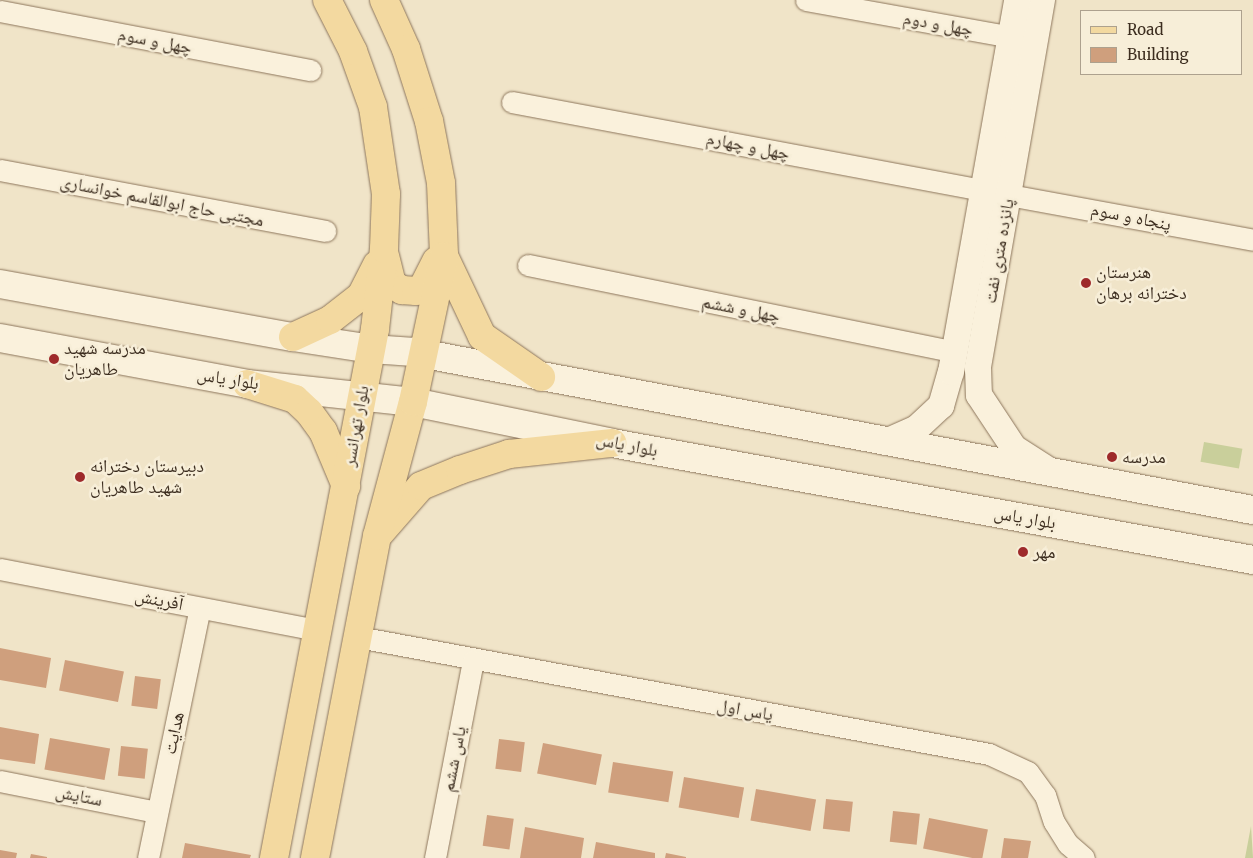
<!DOCTYPE html>
<meta charset="utf-8">
<style>
body{margin:0}
#map{position:relative;width:1253px;height:858px;overflow:hidden;background:#f0e4c8;font-family:Merriweather,"Noto Naskh Arabic",serif}
div>[style]{position:absolute}
[style*='--x']{left:calc(var(--x)*1px);top:calc(var(--y)*1px);width:calc(var(--w)*1px);rotate:calc(var(--a)*1deg)}
.green>*{inset:0;background:#c9cf9b;transform-origin:0 0}
.building>*{inset:0;background:#cf9f7d;transform-origin:0 0}
.roads{filter:drop-shadow(0 0 1px #8d765c) drop-shadow(0 0 1px #8d765c)}
.minor>*{height:21px;margin:-10.5px;padding:0 10.5px;transform-origin:10.5px;border-radius:10.5px;background:#faf1dc}
.tertiary>*{height:26px;margin:-13px;padding:0 13px;transform-origin:13px;border-radius:13px;background:#faf1dc}
.secondary>*{height:28px;margin:-14px;padding:0 14px;transform-origin:14px;border-radius:14px;background:#faf1dc}
.primary>*{height:28px;margin:-14px;padding:0 14px;transform-origin:14px;border-radius:14px;background:#f3d9a0}
.dots>*{width:14px;height:14px;translate:-50% -50%;box-sizing:border-box;border:2px solid #f7eed8;border-radius:50%}
span{translate:-50% -50%;white-space:nowrap;text-align:center;line-height:1.15;-webkit-text-stroke:5px #f7eed8;paint-order:stroke}
.street-label{font-size:18px;color:#3d2e20}
.poi-label{font-size:18px;color:#3d2e20}
.left{translate:0 -50%;text-align:left}
.legend{position:absolute;left:1080px;top:10px;width:162px;height:65px;box-sizing:border-box;background:#f7eed8;border:1px solid #ada18e;margin:0;padding:6px 9px;list-style:none;font-size:15px;color:#3d2e20}
.legend li{display:flex;align-items:center;gap:10px;height:25px}
.legend b{width:25px;border:1px solid #ada18e}
</style>
<div id="map">
<div class="green">
<div style="left:1204px;top:442px;width:39px;height:20px;rotate:10deg"></div>
<div style="clip-path:polygon(1251px 826px,1253px 858px,1245px 858px)"></div>
</div>
<div class="building">
<div style="clip-path:polygon(0 648px,51px 658px,46px 688px,0 680px)"></div>
<div style="left:65px;top:660px;width:60px;height:31px;rotate:11deg"></div>
<div style="left:135px;top:676px;width:26px;height:30px;rotate:7deg"></div>
<div style="clip-path:polygon(0 727px,39px 734px,35px 764px,0 759px)"></div>
<div style="left:50px;top:738px;width:61px;height:32px;rotate:10deg"></div>
<div style="left:499px;top:739px;width:26px;height:30px;rotate:7deg"></div>
<div style="left:543px;top:743px;width:60px;height:31px;rotate:11deg"></div>
<div style="left:121px;top:746px;width:27px;height:30px;rotate:6deg"></div>
<div style="left:613px;top:762px;width:61px;height:31px;rotate:9deg"></div>
<div style="left:684px;top:777px;width:61px;height:31px;rotate:10deg"></div>
<div style="left:756px;top:789px;width:61px;height:32px;rotate:10deg"></div>
<div style="left:826px;top:799px;width:27px;height:30px;rotate:6deg"></div>
<div style="left:893px;top:811px;width:27px;height:31px;rotate:6deg"></div>
<div style="left:487px;top:815px;width:27px;height:31px;rotate:8deg"></div>
<div style="left:929px;top:818px;width:60px;height:31px;rotate:11deg"></div>
<div style="clip-path:polygon(525px 827px,584px 838px,581px 858px,520px 858px)"></div>
<div style="clip-path:polygon(1004px 838px,1031px 841px,1028px 858px,1001px 858px)"></div>
<div style="clip-path:polygon(596px 842px,655px 853px,655px 858px,593px 858px)"></div>
<div style="clip-path:polygon(185px 843px,251px 855px,250px 858px,182px 858px)"></div>
<div style="clip-path:polygon(0 850px,17px 853px,16px 858px,0 858px)"></div>
<div style="clip-path:polygon(666px 853px,686px 857px,686px 858px,665px 858px)"></div>
<div style="clip-path:polygon(31px 854px,47px 857px,47px 858px,30px 858px)"></div>
</div>
<div class="roads">
<div class="minor">
<div style="--x:806;--y:0;--w:208;--a:10.2"></div>
<div style="--x:0;--y:11;--w:316;--a:10.8"></div>
<div style="--x:512;--y:102;--w:480;--a:10.6"></div>
<div style="--x:0;--y:170;--w:331;--a:10.6"></div>
<div style="--x:1009;--y:195;--w:248;--a:10.4"></div>
<div style="--x:528;--y:265;--w:435;--a:11.5"></div>
<div style="--x:0;--y:569;--w:324;--a:10.9"></div>
<div style="--x:358;--y:637;--w:642;--a:10.5"></div>
<div style="--x:989;--y:754;--w:43;--a:24.8"></div>
<div style="--x:1028;--y:772;--w:29;--a:54"></div>
<div style="--x:1045;--y:795;--w:28;--a:72"></div>
<div style="--x:1054;--y:822;--w:26;--a:58"></div>
<div style="--x:1068;--y:844;--w:21;--a:41"></div>
<div style="--x:0;--y:781;--w:160;--a:11.2"></div>
<div style="--x:148;--y:858;--w:255;--a:-78.3"></div>
<div style="--x:435;--y:858;--w:201;--a:-79.1"></div>
</div>
<div class="tertiary">
<div style="--x:1042;--y:0;--w:374;--a:99.9"></div>
<div style="--x:978;--y:368;--w:27;--a:88"></div>
<div style="--x:979;--y:395;--w:64;--a:56.6"></div>
<div style="--x:1014;--y:448;--w:43;--a:32.6"></div>
<div style="--x:886;--y:442;--w:34;--a:-24"></div>
<div style="--x:917;--y:428;--w:33;--a:-43"></div>
<div style="--x:941;--y:406;--w:35;--a:-74"></div>
<div style="--x:951;--y:372;--w:378;--a:-79.9"></div>
</div>
<div class="secondary">
<div style="--x:0;--y:284;--w:298;--a:10.3"></div>
<div style="--x:293;--y:337;--w:79;--a:8.7"></div>
<div style="--x:371;--y:349;--w:43;--a:4"></div>
<div style="--x:414;--y:352;--w:854;--a:10.67"></div>
<div style="--x:0;--y:338;--w:251;--a:10.5"></div>
<div style="--x:247;--y:384;--w:167;--a:6.2"></div>
<div style="--x:413;--y:402;--w:203;--a:11.6"></div>
<div style="--x:612;--y:443;--w:652;--a:10.34"></div>
</div>
<div class="primary">
<div style="--x:384;--y:0;--w:54;--a:65.8"></div>
<div style="--x:406;--y:49;--w:76;--a:72.3"></div>
<div style="--x:429;--y:121;--w:63;--a:79"></div>
<div style="--x:441;--y:183;--w:73;--a:87.6"></div>
<div style="--x:444;--y:256;--w:89;--a:64.6"></div>
<div style="--x:482;--y:336;--w:72;--a:34.8"></div>
<div style="--x:385;--y:256;--w:29;--a:76"></div>
<div style="--x:392;--y:284;--w:12;--a:31"></div>
<div style="--x:402;--y:290;--w:14;--a:4"></div>
<div style="--x:416;--y:291;--w:8;--a:-30"></div>
<div style="--x:423;--y:287;--w:29;--a:-63"></div>
<div style="--x:293;--y:337;--w:41;--a:-24.7"></div>
<div style="--x:330;--y:320;--w:39;--a:-38"></div>
<div style="--x:361;--y:296;--w:35;--a:-63"></div>
<div style="--x:247;--y:384;--w:50;--a:17.4"></div>
<div style="--x:295;--y:399;--w:19;--a:43"></div>
<div style="--x:309;--y:412;--w:24;--a:54"></div>
<div style="--x:323;--y:431;--w:60;--a:67.3"></div>
<div style="--x:380;--y:533;--w:62;--a:-48.9"></div>
<div style="--x:421;--y:486;--w:42;--a:-22.3"></div>
<div style="--x:460;--y:470;--w:52;--a:-18.1"></div>
<div style="--x:509;--y:454;--w:104;--a:-6.1"></div>
<div style="--x:274;--y:858;--w:539;--a:-79.19"></div>
<div style="--x:375;--y:329;--w:81;--a:-83.6"></div>
<div style="--x:384;--y:249;--w:55;--a:-87.9"></div>
<div style="--x:386;--y:194;--w:88;--a:-98.5"></div>
<div style="--x:373;--y:107;--w:59;--a:-109.7"></div>
<div style="--x:353;--y:51;--w:57;--a:-117"></div>
<div style="--x:315;--y:858;--w:328;--a:-79.1"></div>
<div style="--x:377;--y:536;--w:139;--a:-75"></div>
<div style="--x:413;--y:402;--w:149;--a:-78"></div>
</div>
</div>
<div class="dots">
<div style="left:1086px;top:283px;background:#9e2a2b"></div>
<div style="left:54px;top:359px;background:#9e2a2b"></div>
<div style="left:1112px;top:457px;background:#9e2a2b"></div>
<div style="left:80px;top:477px;background:#9e2a2b"></div>
<div style="left:1023px;top:552px;background:#9e2a2b"></div>
</div>
<div class="street-label">
<span style="left:938px;top:24px;rotate:10deg">چهل و دوم</span>
<span style="left:155px;top:41px;rotate:11deg">چهل و سوم</span>
<span style="left:748px;top:146px;rotate:11deg">چهل و چهارم</span>
<span style="left:162px;top:201px;rotate:11deg">مجتبی حاج ابوالقاسم خوانساری</span>
<span style="left:1131px;top:217px;rotate:11deg">پنجاه و سوم</span>
<span style="left:999px;top:251px;rotate:-80deg">پانزده متری نفت</span>
<span style="left:741px;top:309px;rotate:11deg">چهل و ششم</span>
<span style="left:228px;top:379px;rotate:9deg">بلوار یاس</span>
<span style="left:356px;top:426px;rotate:-80deg">بلوار تهرانسر</span>
<span style="left:627px;top:445px;rotate:11deg">بلوار یاس</span>
<span style="left:1025px;top:518px;rotate:10deg">بلوار یاس</span>
<span style="left:159px;top:600px;rotate:11deg">آفرینش</span>
<span style="left:745px;top:710px;rotate:10deg">یاس اول</span>
<span style="left:174px;top:733px;rotate:-78deg">هدایت</span>
<span style="left:454px;top:759px;rotate:-79deg">یاس ششم</span>
<span style="left:79px;top:796px;rotate:11deg">ستایش</span>
</div>
<div class="poi-label">
<span class="left" style="left:1096px;top:283px">هنرستان<br>دخترانه برهان</span>
<span class="left" style="left:64px;top:359px">مدرسه شهید<br>طاهریان</span>
<span class="left" style="left:1122px;top:457px">مدرسه</span>
<span class="left" style="left:90px;top:477px">دبیرستان دخترانه<br>شهید طاهریان</span>
<span class="left" style="left:1033px;top:552px">مهر</span>
</div>
<ul class="legend">
<li><b style="height:6px;background:#f3d9a0"></b>Road</li>
<li><b style="height:14px;background:#cf9f7d"></b>Building</li>
</ul>
</div>
